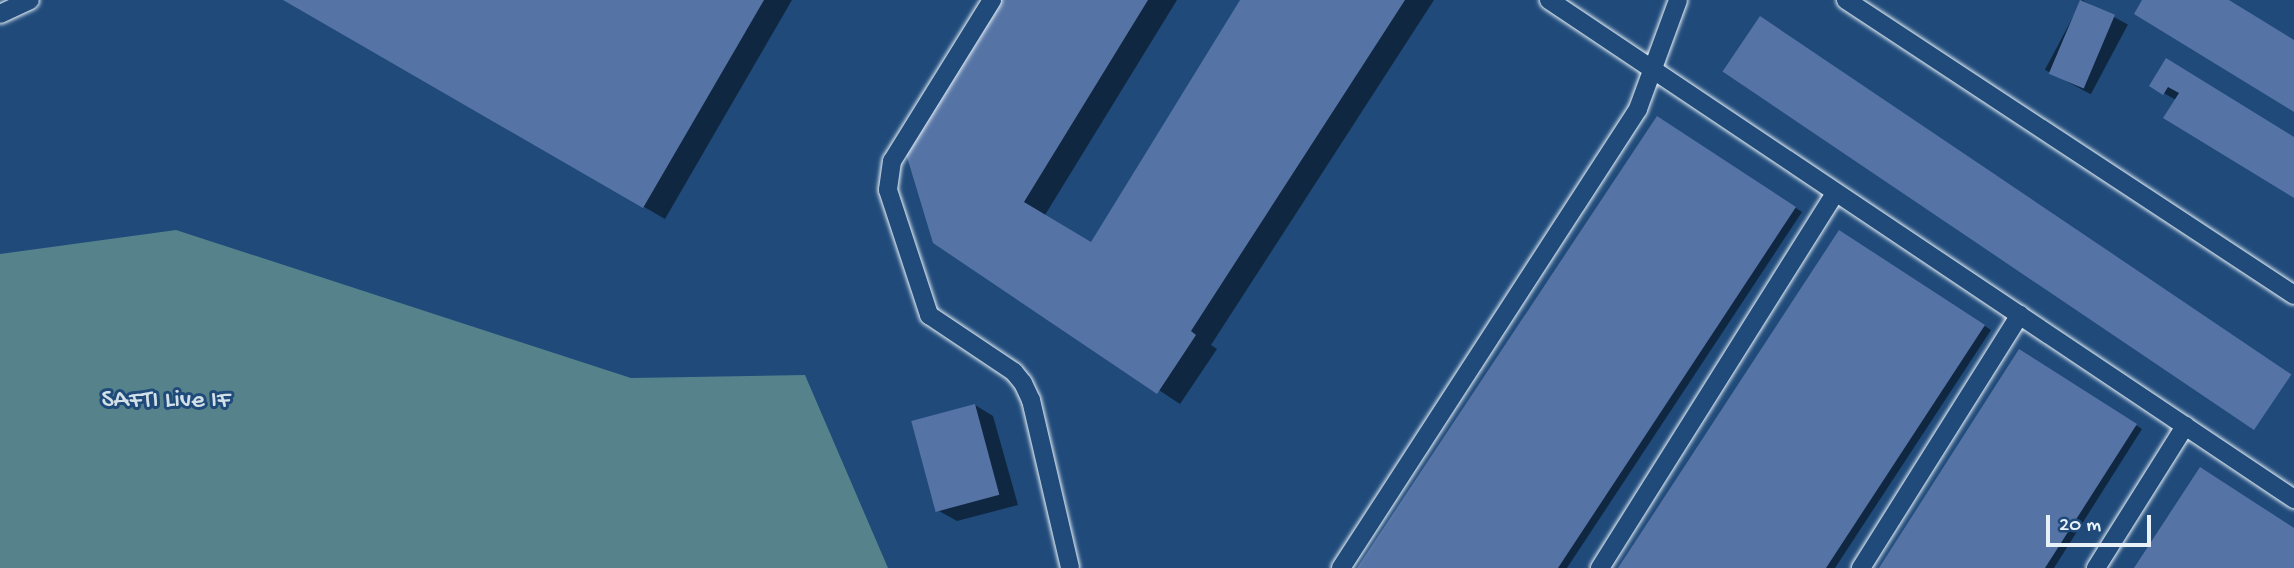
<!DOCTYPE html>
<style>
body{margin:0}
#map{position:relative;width:2294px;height:568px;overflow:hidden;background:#1f4a7a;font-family:"Gochi Hand",sans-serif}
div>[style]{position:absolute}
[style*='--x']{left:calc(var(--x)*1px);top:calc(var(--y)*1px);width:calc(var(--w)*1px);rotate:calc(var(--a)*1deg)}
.green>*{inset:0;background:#55828b}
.shadow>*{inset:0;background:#0007;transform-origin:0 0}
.building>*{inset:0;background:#5574a5;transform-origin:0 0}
.roads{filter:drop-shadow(0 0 2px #e8f1f8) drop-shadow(0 0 2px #e8f1f8)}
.lane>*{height:18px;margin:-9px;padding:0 9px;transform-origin:9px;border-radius:9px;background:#1f4a7a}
span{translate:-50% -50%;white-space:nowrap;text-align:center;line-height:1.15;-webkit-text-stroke:6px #1f4a7a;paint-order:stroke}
.park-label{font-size:26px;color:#d2e0e8}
.scale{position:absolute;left:2046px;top:515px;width:105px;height:32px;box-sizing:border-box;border:4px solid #e8f1f8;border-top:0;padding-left:9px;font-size:21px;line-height:24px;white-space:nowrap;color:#e8f1f8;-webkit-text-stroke:5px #1f4a7a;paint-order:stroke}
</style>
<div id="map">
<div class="green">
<div style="clip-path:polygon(176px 230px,631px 378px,805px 375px,888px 568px,0 568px,0 254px)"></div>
</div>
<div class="shadow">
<div style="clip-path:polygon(286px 0,792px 0,665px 219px)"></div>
<div style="clip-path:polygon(1001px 0,1177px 0,1045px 215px,1091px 244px,1242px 0,1434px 0,1211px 345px,1217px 349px,1180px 404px,934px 242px)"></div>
<div style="left:2082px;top:0;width:52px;height:79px;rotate:28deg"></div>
<div style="clip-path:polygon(2167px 61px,2294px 138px,2294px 196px,2176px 100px,2151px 86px)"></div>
<div style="clip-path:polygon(1664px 122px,1802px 212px,1567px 568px,1360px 568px)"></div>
<div style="clip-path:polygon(1846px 236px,1991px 330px,1835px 568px,1620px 568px)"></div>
<div style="clip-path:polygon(2020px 351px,2142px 429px,2054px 568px,1881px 568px)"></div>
<div style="clip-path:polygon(975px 405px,993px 416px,1018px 505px,957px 521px,939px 511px)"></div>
</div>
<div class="building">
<div style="clip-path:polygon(283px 0,764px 0,643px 208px)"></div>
<div style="clip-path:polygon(999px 0,1148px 0,1024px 202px,1091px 242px,1240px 0,1405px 0,1191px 331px,1196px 335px,1157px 394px,933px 243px,904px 147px)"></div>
<div style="left:2080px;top:0;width:38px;height:80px;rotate:23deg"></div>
<div style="clip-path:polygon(2142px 0,2229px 0,2294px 40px,2294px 112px,2134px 14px)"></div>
<div style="left:1760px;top:16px;width:641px;height:67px;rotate:34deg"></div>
<div style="clip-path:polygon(2166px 58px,2294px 137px,2294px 198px,2163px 118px,2179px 93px,2168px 87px,2163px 95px,2149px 86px)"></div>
<div style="clip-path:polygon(1657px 116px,1796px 207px,1558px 568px,1357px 568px)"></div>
<div style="clip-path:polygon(1839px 230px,1985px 325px,1826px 568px,1618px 568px)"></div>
<div style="clip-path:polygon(2019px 349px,2137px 424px,2045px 568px,1879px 568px)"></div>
<div style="left:975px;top:404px;width:94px;height:66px;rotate:75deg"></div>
<div style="clip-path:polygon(2200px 467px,2294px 528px,2294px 568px,2134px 568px)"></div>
</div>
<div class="roads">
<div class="lane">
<div style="--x:992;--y:0;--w:190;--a:121.8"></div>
<div style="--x:892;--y:161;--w:29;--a:98"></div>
<div style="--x:888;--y:190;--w:132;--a:71.8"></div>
<div style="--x:929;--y:315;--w:102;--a:33.8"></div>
<div style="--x:1014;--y:372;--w:14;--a:51"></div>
<div style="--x:1023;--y:383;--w:19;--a:65"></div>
<div style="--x:1031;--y:400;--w:172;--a:76.9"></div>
<div style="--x:1549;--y:0;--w:897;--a:33.81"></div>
<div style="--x:1846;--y:0;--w:536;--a:33.36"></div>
<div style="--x:0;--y:14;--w:33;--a:-25"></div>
<div style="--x:1341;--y:568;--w:547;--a:-57.09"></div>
<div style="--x:1638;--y:109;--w:116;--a:-69.8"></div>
<div style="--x:1600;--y:568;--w:440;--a:-57.9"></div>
<div style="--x:1861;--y:568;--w:299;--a:-57.9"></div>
<div style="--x:2096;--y:568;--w:168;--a:-57.9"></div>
</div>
</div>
<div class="park-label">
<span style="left:166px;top:402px">SAFTI Live IF</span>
</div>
<div class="scale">20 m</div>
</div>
